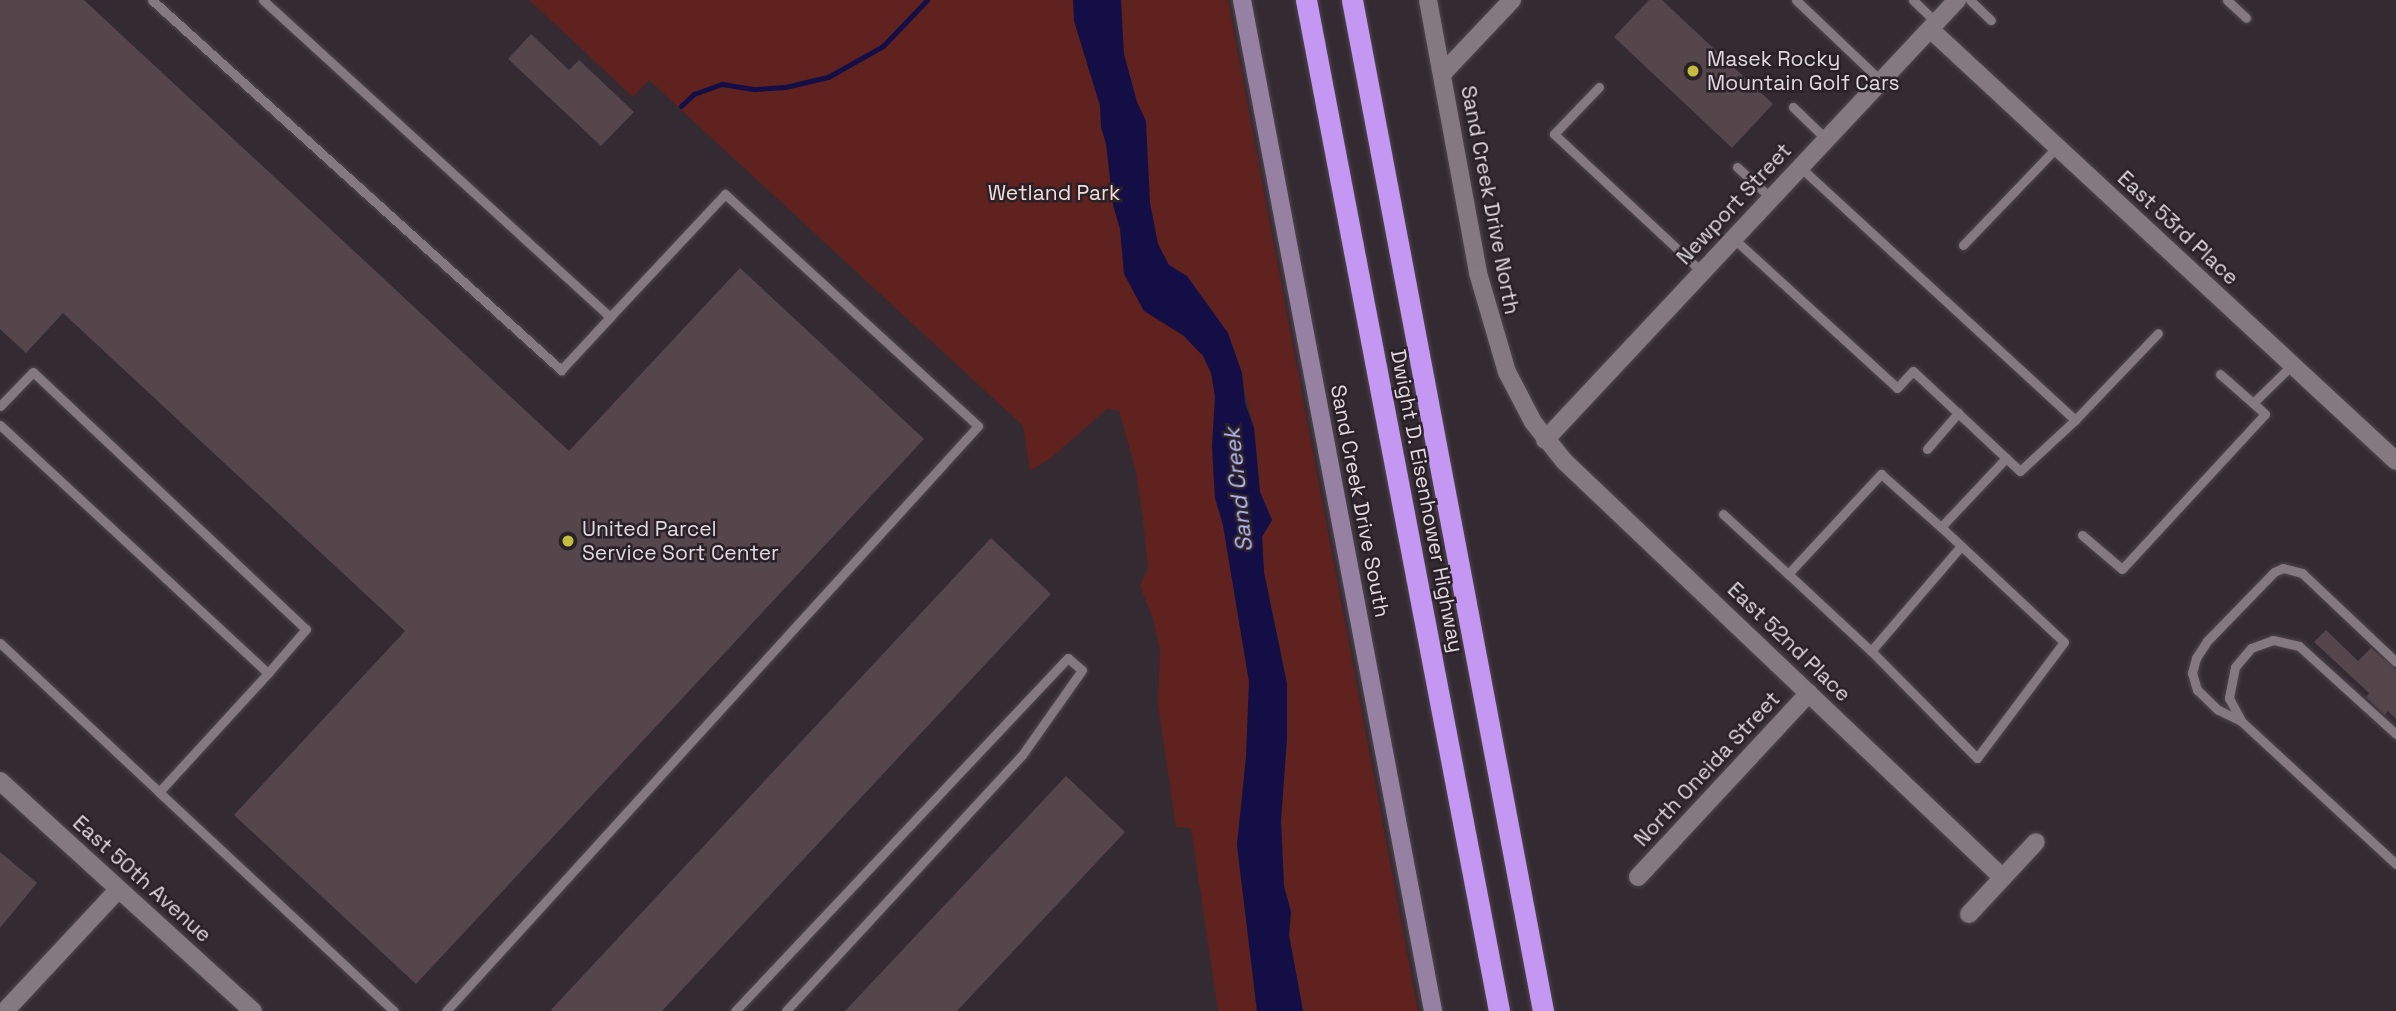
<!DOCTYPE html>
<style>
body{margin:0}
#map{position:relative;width:2396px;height:1011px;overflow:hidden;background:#342a32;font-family:"Space Grotesk",sans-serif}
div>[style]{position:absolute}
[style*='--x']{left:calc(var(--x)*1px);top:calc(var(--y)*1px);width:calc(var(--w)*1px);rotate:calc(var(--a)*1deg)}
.green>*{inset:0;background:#5f221f}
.water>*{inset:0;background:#140e46}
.stream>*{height:5px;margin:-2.5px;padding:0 2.5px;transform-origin:2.5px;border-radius:2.5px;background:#140e46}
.building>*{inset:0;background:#55464b;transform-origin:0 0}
.roads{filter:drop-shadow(0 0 2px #4e464d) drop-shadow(0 0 2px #4e464d)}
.lane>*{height:9px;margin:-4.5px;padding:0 4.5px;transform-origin:4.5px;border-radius:4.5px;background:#847881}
.street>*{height:18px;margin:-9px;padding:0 9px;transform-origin:9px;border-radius:9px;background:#847881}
.secondary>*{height:18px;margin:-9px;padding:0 9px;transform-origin:9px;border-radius:9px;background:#9781a3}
.highway>*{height:21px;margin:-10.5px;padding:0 10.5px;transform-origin:10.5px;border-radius:10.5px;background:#c497f2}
.dots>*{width:19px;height:19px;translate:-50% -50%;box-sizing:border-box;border:4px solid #2a2028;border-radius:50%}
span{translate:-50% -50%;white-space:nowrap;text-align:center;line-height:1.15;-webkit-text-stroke:5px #2a2028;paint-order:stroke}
.poi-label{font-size:21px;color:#e0d9df}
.left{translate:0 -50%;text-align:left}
.park-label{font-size:21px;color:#f4ddda}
.street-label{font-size:21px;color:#e0d9df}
.water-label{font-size:23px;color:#b7bdf4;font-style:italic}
</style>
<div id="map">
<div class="green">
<div style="clip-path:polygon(529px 0,1228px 0,1418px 1011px,1303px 1011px,1289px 935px,1291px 912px,1284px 886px,1281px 821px,1287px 684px,1264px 572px,1262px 537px,1272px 520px,1260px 492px,1254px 428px,1243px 385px,1215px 397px,1212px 446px,1215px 498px,1223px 525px,1249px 682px,1246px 757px,1237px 845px,1257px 1011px,1218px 1011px,1191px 828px,1176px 827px,1158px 705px,1160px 650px,1153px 619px,1140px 586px,1148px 567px,1142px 511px,1135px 468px,1119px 411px,1107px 409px,1051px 458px,1030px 471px,1023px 426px,649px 80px,633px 97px)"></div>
</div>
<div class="water">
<div style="clip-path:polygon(1073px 0,1121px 0,1124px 54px,1137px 102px,1146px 121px,1150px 203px,1158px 244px,1169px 265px,1187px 276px,1228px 333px,1242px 373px,1245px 403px,1254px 428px,1260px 492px,1272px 520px,1262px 537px,1264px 572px,1287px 684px,1287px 739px,1281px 821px,1284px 886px,1291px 912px,1289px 935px,1303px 1011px,1257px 1011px,1237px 845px,1246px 757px,1249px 682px,1223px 525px,1215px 498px,1212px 446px,1215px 397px,1211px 373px,1203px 356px,1184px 336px,1144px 311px,1124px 274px,1120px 229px,1113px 205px,1106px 144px,1101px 127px,1100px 106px,1074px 21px)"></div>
</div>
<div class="stream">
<div style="--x:681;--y:106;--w:18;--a:-43"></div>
<div style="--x:694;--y:94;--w:30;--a:-20"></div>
<div style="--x:722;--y:84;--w:33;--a:9"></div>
<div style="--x:755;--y:89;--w:30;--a:-4"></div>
<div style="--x:785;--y:87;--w:44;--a:-13.1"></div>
<div style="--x:828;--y:77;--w:63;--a:-29.4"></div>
<div style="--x:883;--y:46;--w:64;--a:-46.3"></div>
</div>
<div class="building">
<div style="clip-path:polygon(0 0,84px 0,569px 451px,740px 268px,924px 439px,416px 984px,234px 815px,405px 631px,63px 313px,26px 353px,0 329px)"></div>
<div style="clip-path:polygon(1649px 0,1662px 0,1773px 104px,1732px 148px,1614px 37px)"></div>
<div style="clip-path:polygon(531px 34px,569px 70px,579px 60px,634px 112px,601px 146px,508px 59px)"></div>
<div style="left:991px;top:538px;width:82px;height:645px;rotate:43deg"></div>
<div style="clip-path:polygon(2326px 630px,2358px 661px,2371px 648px,2396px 669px,2396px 719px,2388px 711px,2385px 715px,2366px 697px,2369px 693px,2314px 642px)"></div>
<div style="clip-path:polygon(1066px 776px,1125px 832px,957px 1011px,845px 1011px)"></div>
<div style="clip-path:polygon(0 852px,37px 883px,0 928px)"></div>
</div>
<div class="roads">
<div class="lane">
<div style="--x:152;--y:0;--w:552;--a:42.13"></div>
<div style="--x:561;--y:370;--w:72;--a:-47.2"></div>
<div style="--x:263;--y:0;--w:470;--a:42.4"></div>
<div style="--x:610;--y:317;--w:168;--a:-46.9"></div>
<div style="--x:725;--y:194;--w:343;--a:42.5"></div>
<div style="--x:978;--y:426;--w:791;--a:132.28"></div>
<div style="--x:1796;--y:0;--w:117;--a:43.6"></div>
<div style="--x:1913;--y:0;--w:32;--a:44"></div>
<div style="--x:1970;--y:0;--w:29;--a:44"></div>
<div style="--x:2227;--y:0;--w:26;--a:43"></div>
<div style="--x:1599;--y:87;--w:65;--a:133.8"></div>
<div style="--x:1554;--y:134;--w:202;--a:43"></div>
<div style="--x:1793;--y:107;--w:46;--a:44.1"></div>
<div style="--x:1737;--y:167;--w:46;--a:42.4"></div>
<div style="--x:1800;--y:167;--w:374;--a:42.6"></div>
<div style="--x:2075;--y:420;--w:120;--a:-46.3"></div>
<div style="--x:1733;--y:238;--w:222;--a:42.4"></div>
<div style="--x:1897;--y:388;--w:23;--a:-47"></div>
<div style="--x:1913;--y:371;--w:146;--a:43.1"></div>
<div style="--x:2020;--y:471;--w:75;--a:-42.8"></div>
<div style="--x:1963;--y:245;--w:136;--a:-46.2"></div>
<div style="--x:2220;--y:374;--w:44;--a:41.3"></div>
<div style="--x:0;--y:406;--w:47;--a:-45.9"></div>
<div style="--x:33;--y:372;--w:375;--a:43.3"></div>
<div style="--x:306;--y:629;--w:58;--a:130.8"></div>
<div style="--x:0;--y:425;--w:365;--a:42.8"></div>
<div style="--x:268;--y:673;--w:161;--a:132.5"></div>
<div style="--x:159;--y:792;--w:321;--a:43"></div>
<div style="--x:1927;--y:449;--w:48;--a:-49.3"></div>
<div style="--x:1723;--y:514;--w:88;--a:42.7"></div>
<div style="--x:1941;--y:527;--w:168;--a:43.1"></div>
<div style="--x:2064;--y:642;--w:145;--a:126.9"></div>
<div style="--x:1977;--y:758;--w:151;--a:-134.7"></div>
<div style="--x:1871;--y:651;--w:113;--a:-137.1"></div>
<div style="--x:1788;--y:574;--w:137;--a:-47.1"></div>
<div style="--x:1881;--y:474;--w:80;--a:41.5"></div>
<div style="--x:1941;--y:527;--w:95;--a:-46.7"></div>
<div style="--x:2082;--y:535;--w:52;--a:40.4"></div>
<div style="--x:2122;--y:569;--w:211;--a:-47.3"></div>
<div style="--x:2265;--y:414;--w:16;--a:-137"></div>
<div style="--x:2253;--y:403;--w:54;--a:-44.3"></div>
<div style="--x:0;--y:643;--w:218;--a:43.1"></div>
<div style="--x:1871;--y:651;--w:138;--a:-49.4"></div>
<div style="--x:2241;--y:721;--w:25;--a:-154"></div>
<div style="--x:2218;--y:710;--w:29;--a:-136"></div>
<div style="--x:2197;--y:690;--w:18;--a:-106"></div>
<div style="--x:2192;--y:673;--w:16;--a:-75"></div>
<div style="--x:2196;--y:658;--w:20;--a:-57"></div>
<div style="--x:2207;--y:641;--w:96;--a:-45.8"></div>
<div style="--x:2274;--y:572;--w:10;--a:-24"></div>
<div style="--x:2283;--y:568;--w:20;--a:15"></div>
<div style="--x:2302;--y:573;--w:129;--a:43.4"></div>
<div style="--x:2396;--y:734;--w:131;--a:-137.8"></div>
<div style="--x:2299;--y:646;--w:27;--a:-167"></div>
<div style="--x:2273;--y:640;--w:23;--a:160"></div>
<div style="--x:2251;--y:648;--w:25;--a:130"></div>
<div style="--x:2235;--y:667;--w:32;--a:101"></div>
<div style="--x:2229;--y:698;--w:26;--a:62"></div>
<div style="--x:2241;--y:721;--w:211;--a:42.7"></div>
<div style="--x:735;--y:1011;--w:485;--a:-46.7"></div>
<div style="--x:1068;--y:658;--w:18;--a:41"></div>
<div style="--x:1082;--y:670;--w:104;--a:125.2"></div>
<div style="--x:1022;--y:755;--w:348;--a:132.7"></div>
</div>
<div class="street">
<div style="--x:1428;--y:0;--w:278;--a:79.6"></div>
<div style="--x:1478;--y:273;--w:103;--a:73.7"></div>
<div style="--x:1507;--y:372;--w:56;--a:62.5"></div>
<div style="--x:1533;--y:422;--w:50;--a:51.5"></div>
<div style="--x:1564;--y:461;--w:605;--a:43.53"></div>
<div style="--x:1930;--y:29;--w:635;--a:42.83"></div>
<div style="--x:1442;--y:74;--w:102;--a:-46.6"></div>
<div style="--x:1545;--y:440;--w:603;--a:-46.88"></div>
<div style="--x:0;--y:781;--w:342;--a:42.3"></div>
<div style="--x:1638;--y:877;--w:251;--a:-47.1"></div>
<div style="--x:1969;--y:914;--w:98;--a:-47.1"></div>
<div style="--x:5;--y:1011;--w:166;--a:-47"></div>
</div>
<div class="secondary">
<div style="--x:1242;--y:0;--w:1029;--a:79.3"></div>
</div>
<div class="highway">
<div style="--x:1306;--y:0;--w:1029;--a:79.19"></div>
<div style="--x:1352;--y:0;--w:1029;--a:79.3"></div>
</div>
</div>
<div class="dots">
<div style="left:1693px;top:71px;background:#c4bc3e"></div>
<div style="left:568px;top:541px;background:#c4bc3e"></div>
</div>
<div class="poi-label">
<span class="left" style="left:1707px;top:71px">Masek Rocky<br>Mountain Golf Cars</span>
<span class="left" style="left:582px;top:541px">United Parcel<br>Service Sort Center</span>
</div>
<div class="park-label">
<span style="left:1054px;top:193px">Wetland Park</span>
</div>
<div class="street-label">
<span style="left:1490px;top:200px;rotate:79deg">Sand Creek Drive North</span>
<span style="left:1734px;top:204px;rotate:-47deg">Newport Street</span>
<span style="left:2178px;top:228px;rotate:43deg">East 53rd Place</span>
<span style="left:1360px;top:501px;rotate:79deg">Sand Creek Drive South</span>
<span style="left:1427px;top:501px;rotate:79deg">Dwight D. Eisenhower Highway</span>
<span style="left:1789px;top:642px;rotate:44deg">East 52nd Place</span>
<span style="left:1707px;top:769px;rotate:-47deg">North Oneida Street</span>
<span style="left:142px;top:879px;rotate:42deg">East 50th Avenue</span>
</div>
<div class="water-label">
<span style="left:1238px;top:490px;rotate:-96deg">Sand Creek</span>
</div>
</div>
